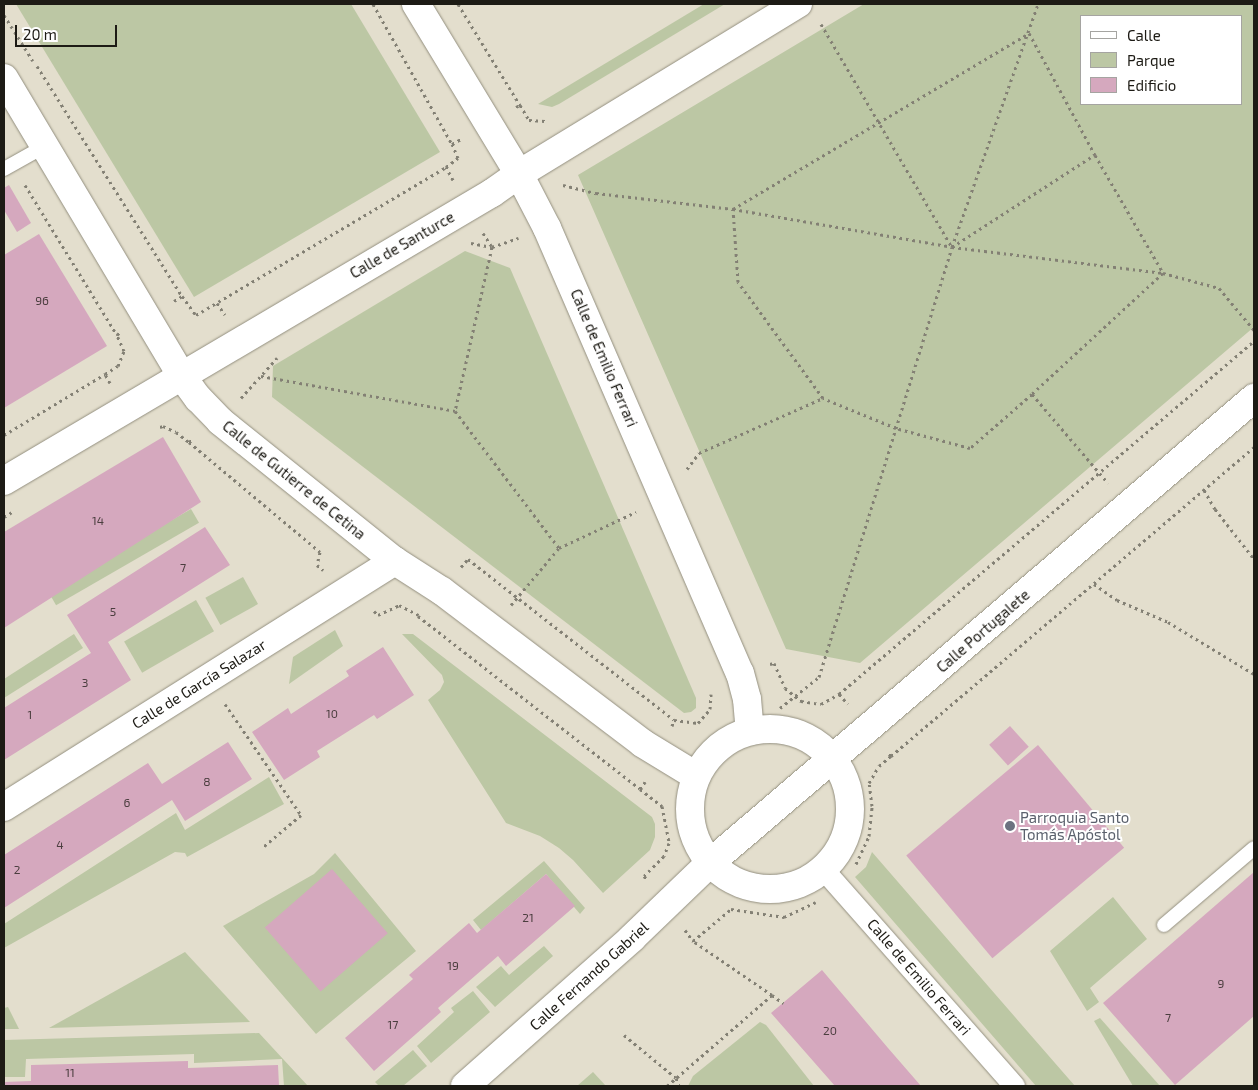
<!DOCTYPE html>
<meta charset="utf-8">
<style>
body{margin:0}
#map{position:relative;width:1258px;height:1090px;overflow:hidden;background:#e3decd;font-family:"Exo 2",sans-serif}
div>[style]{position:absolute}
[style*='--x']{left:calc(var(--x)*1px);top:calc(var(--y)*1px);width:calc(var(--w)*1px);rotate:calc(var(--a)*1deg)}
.green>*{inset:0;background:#bcc7a4;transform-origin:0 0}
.building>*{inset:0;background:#d5a8be;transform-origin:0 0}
.path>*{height:3px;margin-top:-1.5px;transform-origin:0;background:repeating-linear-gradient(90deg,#838074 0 2.5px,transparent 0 6.5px)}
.roads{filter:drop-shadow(0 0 1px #938f7f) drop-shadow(0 0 1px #938f7f)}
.service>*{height:14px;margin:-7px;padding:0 7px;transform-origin:7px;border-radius:7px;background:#fff}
.pedestrian>*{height:21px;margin:-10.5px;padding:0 10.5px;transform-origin:10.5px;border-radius:10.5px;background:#fff}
.minor>*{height:28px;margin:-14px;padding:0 14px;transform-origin:14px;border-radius:14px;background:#fff}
.minor>.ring{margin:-14px;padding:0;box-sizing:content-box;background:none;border:28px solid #fff;border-radius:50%}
.dots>*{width:14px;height:14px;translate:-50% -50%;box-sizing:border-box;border:2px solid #fff;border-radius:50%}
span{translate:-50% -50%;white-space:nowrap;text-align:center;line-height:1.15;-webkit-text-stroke:4px #fff;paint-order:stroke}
.number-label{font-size:12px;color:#4b3e3f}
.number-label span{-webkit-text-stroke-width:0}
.street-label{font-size:15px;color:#1d1b15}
.worship-label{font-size:15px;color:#5b616d}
.left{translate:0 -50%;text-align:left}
.frame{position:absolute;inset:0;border:5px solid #1d1b15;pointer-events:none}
.legend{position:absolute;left:1080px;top:15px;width:162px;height:90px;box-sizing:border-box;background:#fff;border:1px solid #a5a4a1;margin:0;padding:6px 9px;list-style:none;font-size:15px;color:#1d1b15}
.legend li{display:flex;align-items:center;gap:10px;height:25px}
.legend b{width:25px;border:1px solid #a5a4a1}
.scale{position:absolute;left:15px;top:25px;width:102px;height:22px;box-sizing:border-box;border:2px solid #1d1b15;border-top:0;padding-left:6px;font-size:15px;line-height:18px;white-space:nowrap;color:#1d1b15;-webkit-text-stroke:4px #fff;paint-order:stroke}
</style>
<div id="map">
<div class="green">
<div style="clip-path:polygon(16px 4px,351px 4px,440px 152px,194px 297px)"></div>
<div style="clip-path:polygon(704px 4px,725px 4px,559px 104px,552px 107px,538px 104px)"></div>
<div style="clip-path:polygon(evenodd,864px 4px,1254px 4px,1254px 327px,860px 663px,786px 649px,578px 175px,864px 4px,1082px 16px,1242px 16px,1242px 104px,1082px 104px,1082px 16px)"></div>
<div style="clip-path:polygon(465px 251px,510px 268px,696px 698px,696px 708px,691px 712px,684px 713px,272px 397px,273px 366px)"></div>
<div style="left:191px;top:509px;width:16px;height:165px;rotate:60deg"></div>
<div style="left:243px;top:577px;width:31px;height:43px;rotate:61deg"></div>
<div style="left:196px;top:600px;width:36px;height:83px;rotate:60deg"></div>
<div style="clip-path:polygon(335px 630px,343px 646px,289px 684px,293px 657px)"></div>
<div style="clip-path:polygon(74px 634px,83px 648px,4px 698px,4px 679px)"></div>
<div style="clip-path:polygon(402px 634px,413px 634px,652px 817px,655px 824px,655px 837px,650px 850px,603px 893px,573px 860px,559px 848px,540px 836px,506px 823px,428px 700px,440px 690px,444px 682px,442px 675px)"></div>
<div style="clip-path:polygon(269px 777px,284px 804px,187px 857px,185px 853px,175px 852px,4px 948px,4px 924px,176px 813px,185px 830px)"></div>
<div style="clip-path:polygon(872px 852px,995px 994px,1075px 1086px,1036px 1086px,855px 877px,866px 867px)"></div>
<div style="clip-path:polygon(335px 853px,416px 951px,316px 1034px,223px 926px,314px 874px)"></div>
<div style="clip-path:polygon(544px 861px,585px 908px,580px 914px,546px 874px,481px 930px,473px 920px)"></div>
<div style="clip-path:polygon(1113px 897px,1147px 939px,1090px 988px,1099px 1002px,1087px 1011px,1050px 951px)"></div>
<div style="clip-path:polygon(544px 946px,553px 956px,495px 1007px,476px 987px,501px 966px,509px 975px)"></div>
<div style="clip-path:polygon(185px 952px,250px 1022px,49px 1028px)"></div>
<div style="clip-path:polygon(473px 991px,490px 1012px,431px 1063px,417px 1046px,454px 1012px,451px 1008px)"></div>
<div style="clip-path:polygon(8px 1007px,19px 1029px,4px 1029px,4px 1008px)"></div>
<div style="clip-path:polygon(1100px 1018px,1160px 1086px,1133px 1086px,1094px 1021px)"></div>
<div style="clip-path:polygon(760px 1022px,766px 1025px,814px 1086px,688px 1086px,693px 1076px)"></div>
<div style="clip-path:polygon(259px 1033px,308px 1086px,284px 1086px,282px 1059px,194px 1063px,194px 1054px,26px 1059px,25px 1077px,4px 1077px,4px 1040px)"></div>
<div style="clip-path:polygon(413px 1050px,427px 1066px,403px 1086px,379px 1086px,375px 1082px)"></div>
<div style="clip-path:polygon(593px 1072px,606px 1086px,577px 1086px)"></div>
</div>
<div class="building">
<div style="clip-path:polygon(9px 185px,31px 223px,17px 232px,4px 210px,4px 188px)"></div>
<div style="clip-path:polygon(39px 234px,107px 346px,4px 408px,4px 255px)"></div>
<div style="clip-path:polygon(163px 437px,201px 502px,4px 628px,4px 532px)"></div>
<div style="clip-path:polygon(205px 527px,230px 565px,108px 642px,131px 680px,4px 760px,4px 708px,91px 653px,67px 615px)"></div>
<div style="clip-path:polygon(383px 647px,414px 695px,377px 719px,374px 715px,317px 751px,320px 757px,284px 780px,252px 732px,288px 708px,291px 714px,349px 676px,346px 671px)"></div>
<div style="left:1010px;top:726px;width:28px;height:28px;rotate:48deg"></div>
<div style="clip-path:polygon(228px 742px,252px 779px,185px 821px,172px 800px,4px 908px,4px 855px,148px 763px,162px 784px)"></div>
<div style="left:1038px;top:745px;width:134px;height:172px;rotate:50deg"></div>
<div style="left:332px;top:869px;width:85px;height:89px;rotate:49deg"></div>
<div style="clip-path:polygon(1254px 872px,1254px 1016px,1175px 1085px,1103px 1003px)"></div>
<div style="clip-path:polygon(546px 874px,575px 906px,506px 966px,498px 956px,438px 1008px,441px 1012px,374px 1071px,345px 1038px,413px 979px,409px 975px,469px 923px,477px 933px)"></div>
<div style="clip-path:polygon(822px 970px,888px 1048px,921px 1086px,835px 1086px,771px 1013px)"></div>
<div style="clip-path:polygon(188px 1061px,188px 1068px,278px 1065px,279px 1086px,4px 1086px,4px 1082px,31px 1081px,31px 1065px)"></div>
</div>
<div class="path">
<div style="--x:373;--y:4;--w:161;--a:60.6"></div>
<div style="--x:458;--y:4;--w:119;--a:58.5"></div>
<div style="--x:4;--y:15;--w:54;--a:57.8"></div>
<div style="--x:821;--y:24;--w:259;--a:59.6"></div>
<div style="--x:952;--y:247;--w:169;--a:-32.9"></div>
<div style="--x:1029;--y:33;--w:139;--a:61.6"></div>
<div style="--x:1095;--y:155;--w:136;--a:60"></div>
<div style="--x:1163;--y:273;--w:178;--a:137.3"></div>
<div style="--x:1032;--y:394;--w:82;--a:138.9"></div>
<div style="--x:970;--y:448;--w:77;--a:-164.9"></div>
<div style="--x:896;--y:428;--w:79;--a:-157.7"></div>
<div style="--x:823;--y:398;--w:144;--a:-126.2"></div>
<div style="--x:738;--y:282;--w:73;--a:-93.9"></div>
<div style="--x:733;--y:209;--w:344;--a:-30.7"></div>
<div style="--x:37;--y:66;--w:272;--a:57.8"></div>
<div style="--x:516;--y:107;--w:4;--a:-27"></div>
<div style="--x:520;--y:105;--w:17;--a:59"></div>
<div style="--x:529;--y:120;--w:16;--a:4"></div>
<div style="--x:453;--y:180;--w:15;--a:-118"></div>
<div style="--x:446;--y:167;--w:15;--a:-37"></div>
<div style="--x:458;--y:158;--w:15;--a:-113"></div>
<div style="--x:452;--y:144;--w:10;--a:-29"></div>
<div style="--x:25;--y:185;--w:176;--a:58.5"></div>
<div style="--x:563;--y:185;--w:34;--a:14"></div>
<div style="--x:596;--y:193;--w:138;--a:6.7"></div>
<div style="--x:733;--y:209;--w:222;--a:9.8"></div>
<div style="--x:952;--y:247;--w:213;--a:7"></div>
<div style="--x:1163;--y:273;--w:58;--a:15"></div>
<div style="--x:1219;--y:288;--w:55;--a:50.2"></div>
<div style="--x:483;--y:233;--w:17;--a:57"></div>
<div style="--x:492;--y:247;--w:168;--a:102.7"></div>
<div style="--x:455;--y:411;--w:172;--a:52.8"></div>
<div style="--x:471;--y:243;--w:21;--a:11"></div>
<div style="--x:492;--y:247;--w:28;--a:-19"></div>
<div style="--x:174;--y:301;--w:9;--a:-32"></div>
<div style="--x:182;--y:296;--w:24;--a:54"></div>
<div style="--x:196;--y:315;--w:291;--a:-30.6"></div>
<div style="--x:217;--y:303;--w:14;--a:56"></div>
<div style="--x:261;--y:376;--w:197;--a:10.2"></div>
<div style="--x:110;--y:383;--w:10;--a:-119"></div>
<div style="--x:105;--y:374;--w:15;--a:-32"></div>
<div style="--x:118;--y:366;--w:16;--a:-68"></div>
<div style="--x:124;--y:351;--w:17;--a:-114"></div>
<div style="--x:117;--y:335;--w:3;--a:-45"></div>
<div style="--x:1032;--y:394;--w:117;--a:49.5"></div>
<div style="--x:241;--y:398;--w:54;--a:-48"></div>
<div style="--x:160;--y:427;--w:3;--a:-18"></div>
<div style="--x:163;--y:426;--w:14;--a:25"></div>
<div style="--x:176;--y:432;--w:16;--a:38"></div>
<div style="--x:189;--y:442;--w:5;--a:-37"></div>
<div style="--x:4;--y:435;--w:118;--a:-31.1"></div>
<div style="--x:189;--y:442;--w:171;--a:40"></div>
<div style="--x:320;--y:552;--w:13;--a:103"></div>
<div style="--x:317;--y:565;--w:8;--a:40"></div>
<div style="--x:687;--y:469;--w:20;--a:-53"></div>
<div style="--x:699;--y:453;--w:136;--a:-23.9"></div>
<div style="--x:1204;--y:490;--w:22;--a:60"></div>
<div style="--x:1215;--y:509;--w:63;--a:52"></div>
<div style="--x:4;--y:517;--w:9;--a:-32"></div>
<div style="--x:461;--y:567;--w:11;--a:-49"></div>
<div style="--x:468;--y:559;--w:261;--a:38"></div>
<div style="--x:1094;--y:584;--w:28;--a:35"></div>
<div style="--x:1117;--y:600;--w:56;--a:23.3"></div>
<div style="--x:1168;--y:622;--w:100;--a:31.2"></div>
<div style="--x:511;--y:605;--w:75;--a:-49.9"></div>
<div style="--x:559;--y:548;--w:85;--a:-25.1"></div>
<div style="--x:374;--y:611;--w:6;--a:45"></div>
<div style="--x:378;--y:615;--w:23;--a:-25"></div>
<div style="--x:399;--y:605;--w:22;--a:27"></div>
<div style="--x:418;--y:616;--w:281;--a:37.9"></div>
<div style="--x:640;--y:789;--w:9;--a:-54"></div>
<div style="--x:770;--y:664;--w:4;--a:-14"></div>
<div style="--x:774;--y:663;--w:27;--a:66"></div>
<div style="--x:785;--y:688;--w:21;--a:39"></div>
<div style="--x:801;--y:701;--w:20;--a:9"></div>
<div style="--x:821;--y:704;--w:21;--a:-29"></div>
<div style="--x:839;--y:694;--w:13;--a:48"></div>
<div style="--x:839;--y:694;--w:545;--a:-40.38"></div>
<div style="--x:225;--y:704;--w:135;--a:55.6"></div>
<div style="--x:301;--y:815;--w:51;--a:139.8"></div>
<div style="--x:780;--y:708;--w:50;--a:-38.5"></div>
<div style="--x:819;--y:677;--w:450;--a:-72.8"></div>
<div style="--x:952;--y:247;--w:258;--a:-70.5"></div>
<div style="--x:672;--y:726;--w:6;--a:-72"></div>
<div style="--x:674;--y:720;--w:24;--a:7"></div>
<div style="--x:698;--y:723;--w:18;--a:-49"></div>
<div style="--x:710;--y:709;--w:15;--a:-86"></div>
<div style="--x:891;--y:756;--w:477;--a:-40.4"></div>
<div style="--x:640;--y:789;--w:28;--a:38"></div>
<div style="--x:662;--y:806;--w:38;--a:79"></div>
<div style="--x:669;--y:843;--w:14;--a:111"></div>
<div style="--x:664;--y:856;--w:28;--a:135"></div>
<div style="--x:644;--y:876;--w:6;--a:51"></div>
<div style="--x:856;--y:864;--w:31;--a:-65"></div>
<div style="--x:869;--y:836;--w:30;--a:-84"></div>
<div style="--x:872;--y:806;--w:23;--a:-97"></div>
<div style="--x:869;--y:783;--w:20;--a:-60"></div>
<div style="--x:879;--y:766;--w:16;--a:-40"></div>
<div style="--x:891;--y:756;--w:6;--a:-129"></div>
<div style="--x:685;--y:930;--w:14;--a:54"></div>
<div style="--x:693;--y:941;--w:50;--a:-40.1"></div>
<div style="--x:731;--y:909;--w:54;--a:8.6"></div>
<div style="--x:784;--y:917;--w:35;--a:-25"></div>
<div style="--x:772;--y:995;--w:14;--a:36"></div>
<div style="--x:624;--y:1035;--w:67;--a:39.6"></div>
<div style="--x:676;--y:1078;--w:9;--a:69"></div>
<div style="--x:667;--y:1086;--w:139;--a:-40.9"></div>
<div style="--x:772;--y:995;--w:96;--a:-145.6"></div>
</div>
<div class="roads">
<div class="service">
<div style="--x:4;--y:169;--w:47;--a:-29.3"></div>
<div style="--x:1164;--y:925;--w:118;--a:-40.5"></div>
</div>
<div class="pedestrian">
<div style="--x:823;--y:869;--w:289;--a:48.6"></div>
</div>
<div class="minor">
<div style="--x:416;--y:4;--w:199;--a:58.8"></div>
<div style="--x:519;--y:174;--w:61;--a:62.6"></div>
<div style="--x:547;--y:228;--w:485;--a:66.6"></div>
<div style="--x:740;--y:673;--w:27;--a:75"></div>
<div style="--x:747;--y:699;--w:32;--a:85"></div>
<div style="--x:4;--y:78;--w:346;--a:59.2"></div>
<div style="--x:181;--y:375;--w:29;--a:54"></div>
<div style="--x:198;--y:398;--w:32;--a:46"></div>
<div style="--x:220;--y:421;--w:224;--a:38.7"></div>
<div style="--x:395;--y:561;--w:56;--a:32.6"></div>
<div style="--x:442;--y:591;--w:251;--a:37.2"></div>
<div style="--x:642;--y:743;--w:63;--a:31.4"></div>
<div style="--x:4;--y:481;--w:567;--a:-30.55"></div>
<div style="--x:492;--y:193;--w:33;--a:-35"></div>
<div style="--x:519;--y:174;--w:327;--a:-31.4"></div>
<div class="ring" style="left:690px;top:729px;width:132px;height:132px"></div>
<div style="--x:4;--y:807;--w:462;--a:-32.2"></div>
<div style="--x:465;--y:1086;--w:223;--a:-41.5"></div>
<div style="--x:632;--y:938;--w:108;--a:-43.9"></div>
<div style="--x:710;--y:863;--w:716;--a:-40.52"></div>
</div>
</div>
<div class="dots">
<div style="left:1010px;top:826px;background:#6b7280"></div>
</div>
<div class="number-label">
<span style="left:42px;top:301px">96</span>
<span style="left:98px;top:521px">14</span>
<span style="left:183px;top:568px">7</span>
<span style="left:113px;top:612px">5</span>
<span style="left:85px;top:683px">3</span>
<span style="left:332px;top:714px">10</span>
<span style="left:30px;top:715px">1</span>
<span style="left:207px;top:782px">8</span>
<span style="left:127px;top:803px">6</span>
<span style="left:60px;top:845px">4</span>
<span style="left:17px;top:870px">2</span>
<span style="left:528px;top:918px">21</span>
<span style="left:453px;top:966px">19</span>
<span style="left:1221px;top:984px">9</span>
<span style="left:1168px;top:1018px">7</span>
<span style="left:393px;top:1025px">17</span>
<span style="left:830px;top:1031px">20</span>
<span style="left:70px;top:1073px">11</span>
</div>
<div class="street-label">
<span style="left:402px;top:245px;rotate:-30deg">Calle de Santurce</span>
<span style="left:604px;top:358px;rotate:67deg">Calle de Emilio Ferrari</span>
<span style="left:294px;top:480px;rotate:39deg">Calle de Gutierre de Cetina</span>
<span style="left:983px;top:631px;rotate:-41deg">Calle Portugalete</span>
<span style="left:199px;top:684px;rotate:-32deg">Calle de García Salazar</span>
<span style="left:589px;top:976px;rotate:-42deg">Calle Fernando Gabriel</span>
<span style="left:919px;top:977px;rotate:49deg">Calle de Emilio Ferrari</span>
</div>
<div class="worship-label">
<span class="left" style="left:1020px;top:826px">Parroquia Santo<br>Tomás Apóstol</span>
</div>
<div class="frame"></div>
<ul class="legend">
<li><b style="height:6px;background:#fff"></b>Calle</li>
<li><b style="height:14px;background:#bcc7a4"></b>Parque</li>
<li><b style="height:14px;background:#d5a8be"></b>Edificio</li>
</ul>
<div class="scale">20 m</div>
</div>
